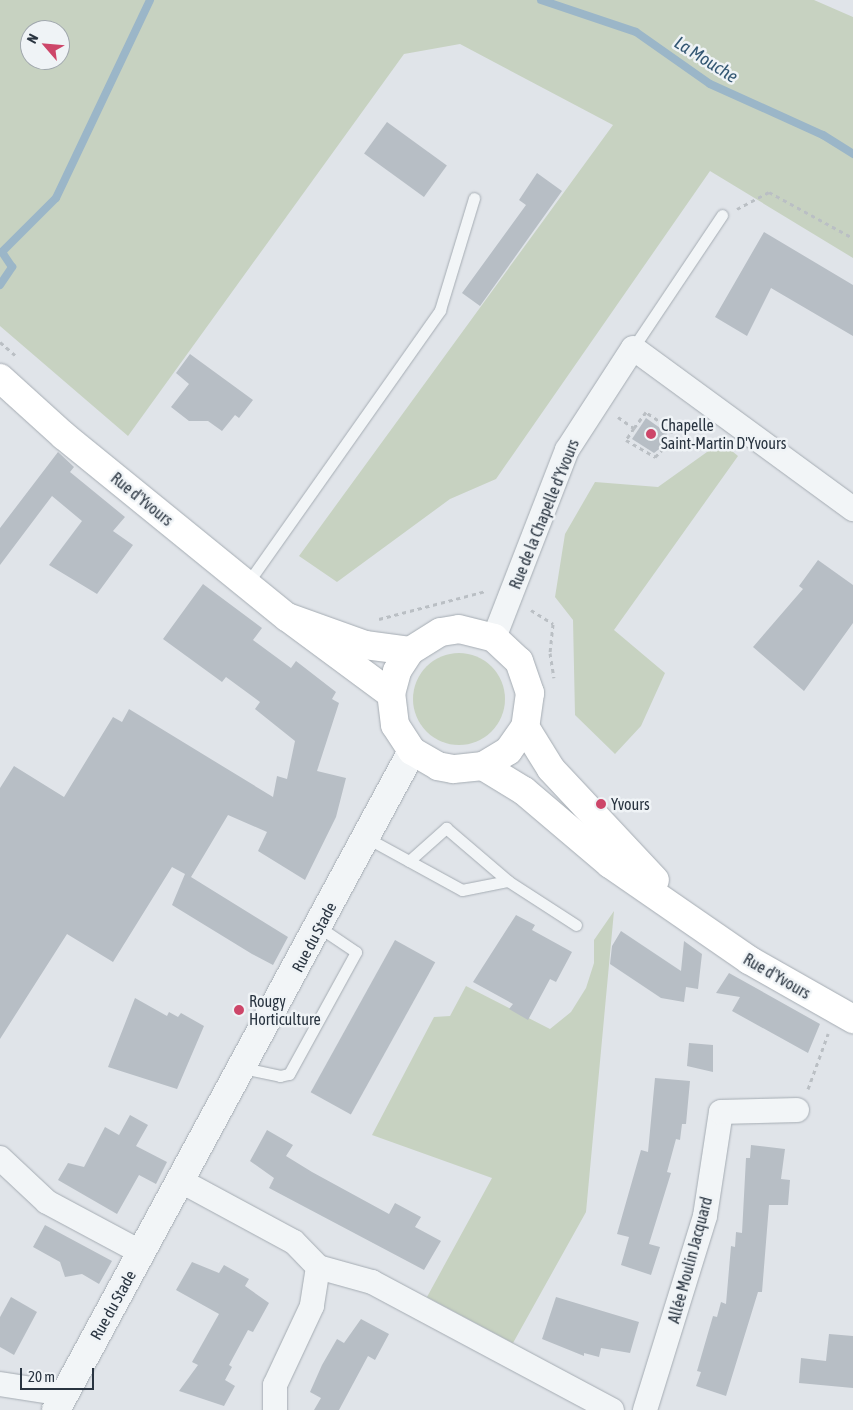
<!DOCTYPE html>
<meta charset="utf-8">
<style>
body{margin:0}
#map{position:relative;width:853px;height:1410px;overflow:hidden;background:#e0e4e9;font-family:"Asap Condensed",sans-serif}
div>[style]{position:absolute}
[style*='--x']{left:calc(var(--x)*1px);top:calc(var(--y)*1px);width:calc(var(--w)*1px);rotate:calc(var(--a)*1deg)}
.green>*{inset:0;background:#c7d2c1}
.round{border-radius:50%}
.stream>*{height:8px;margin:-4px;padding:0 4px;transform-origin:4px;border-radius:4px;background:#9bb6c8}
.building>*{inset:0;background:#b7bec5;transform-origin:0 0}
.path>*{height:3px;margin-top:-1.5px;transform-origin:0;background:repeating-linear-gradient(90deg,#babfc4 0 4px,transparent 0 8px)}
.roads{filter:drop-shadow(0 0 1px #a5acb3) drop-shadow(0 0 1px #a5acb3)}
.service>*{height:11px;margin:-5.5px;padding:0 5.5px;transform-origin:5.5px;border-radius:5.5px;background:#f2f5f7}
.minor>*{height:24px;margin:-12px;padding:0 12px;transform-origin:12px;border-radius:12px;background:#f2f5f7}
.tertiary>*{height:28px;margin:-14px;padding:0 14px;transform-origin:14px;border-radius:14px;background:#f2f5f7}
.secondary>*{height:28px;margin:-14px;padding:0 14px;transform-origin:14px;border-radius:14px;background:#fff}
.dots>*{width:14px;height:14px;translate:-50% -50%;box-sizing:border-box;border:2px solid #eff3f6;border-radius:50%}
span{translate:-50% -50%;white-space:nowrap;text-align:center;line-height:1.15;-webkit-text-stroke:5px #eff3f6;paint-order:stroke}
.poi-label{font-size:16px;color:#293440}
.left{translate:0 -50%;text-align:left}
.street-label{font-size:16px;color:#293440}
.water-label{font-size:18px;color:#335773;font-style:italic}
.north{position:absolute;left:20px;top:20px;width:50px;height:50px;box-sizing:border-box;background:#eff3f6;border:1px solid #a0a7ad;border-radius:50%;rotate:297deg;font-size:14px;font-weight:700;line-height:20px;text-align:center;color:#293440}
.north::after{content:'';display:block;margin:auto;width:18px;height:22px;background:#cd4669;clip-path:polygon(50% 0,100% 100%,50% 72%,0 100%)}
.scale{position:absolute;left:20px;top:1368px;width:74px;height:22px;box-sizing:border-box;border:2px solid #293440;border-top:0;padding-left:6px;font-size:15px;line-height:18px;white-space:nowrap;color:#293440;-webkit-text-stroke:4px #eff3f6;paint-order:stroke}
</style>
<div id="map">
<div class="green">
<div style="clip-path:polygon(evenodd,0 0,814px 0,853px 17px,853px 258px,710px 171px,496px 479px,450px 499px,337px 582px,299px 556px,613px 125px,460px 44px,404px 54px,128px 436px,0 326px,0 0,30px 30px,60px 30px,60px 60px,30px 60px,30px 30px)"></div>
<div style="clip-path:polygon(721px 442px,738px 456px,614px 630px,665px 673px,641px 726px,615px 754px,575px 715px,573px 620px,555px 597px,565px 534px,595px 482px,658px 487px)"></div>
<div class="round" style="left:413px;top:653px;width:92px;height:92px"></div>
<div style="clip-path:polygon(614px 911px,586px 1212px,513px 1343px,427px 1297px,492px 1178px,372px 1135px,434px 1017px,450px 1016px,466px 986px,550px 1029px,571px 1012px,586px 988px,594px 963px,594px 940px)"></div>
</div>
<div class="stream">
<div style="--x:541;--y:0;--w:100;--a:18.6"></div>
<div style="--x:636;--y:32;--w:90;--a:35.1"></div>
<div style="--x:710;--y:84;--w:124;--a:24.3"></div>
<div style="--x:823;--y:135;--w:36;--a:32"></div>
<div style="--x:0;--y:285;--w:22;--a:-56"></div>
<div style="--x:12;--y:267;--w:18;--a:-124"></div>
<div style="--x:2;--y:252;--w:76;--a:-45"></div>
<div style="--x:56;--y:198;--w:219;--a:-64.6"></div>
</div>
<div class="building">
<div style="left:387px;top:122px;width:74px;height:39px;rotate:36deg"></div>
<div style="clip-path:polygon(537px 173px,562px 191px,480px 306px,462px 293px,526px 205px,519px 200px)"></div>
<div style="clip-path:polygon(764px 232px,853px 285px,853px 336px,771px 288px,747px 336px,715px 317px)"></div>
<div style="clip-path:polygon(190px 354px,253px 400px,239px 418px,235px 415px,222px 431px,208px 421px,189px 421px,171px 407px,189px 384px,176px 373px)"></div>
<div style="clip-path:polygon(646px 418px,667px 433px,663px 446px,654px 453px,632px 439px)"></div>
<div style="clip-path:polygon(58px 452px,74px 467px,70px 472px,125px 517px,113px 531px,133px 545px,97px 594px,49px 565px,82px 521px,52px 496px,0 565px,0 528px)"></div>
<div style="clip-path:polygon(818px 560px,853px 585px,853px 623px,804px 691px,753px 647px,803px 589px,799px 586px)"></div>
<div style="clip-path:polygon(203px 584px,262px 628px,253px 640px,291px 668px,296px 661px,336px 692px,332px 699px,339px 703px,317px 771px,346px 778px,336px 817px,305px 880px,258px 851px,267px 832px,228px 815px,191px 877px,288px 937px,273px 965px,252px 954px,172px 905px,185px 874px,172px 867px,113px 962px,67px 934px,0 1039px,0 788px,14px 766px,64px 797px,113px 717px,122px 722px,129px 709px,273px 797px,277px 776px,287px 779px,295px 741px,255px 709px,260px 702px,226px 677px,222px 682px,163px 639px)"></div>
<div style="clip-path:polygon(516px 915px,535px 925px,532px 930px,572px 952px,556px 982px,550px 979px,528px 1020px,509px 1009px,513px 1004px,473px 982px)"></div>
<div style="clip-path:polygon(621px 931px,681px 971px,684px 941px,702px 954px,698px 989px,686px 987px,684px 1002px,661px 998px,610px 964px,612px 946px)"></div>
<div style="left:395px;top:940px;width:46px;height:174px;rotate:29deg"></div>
<div style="clip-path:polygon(729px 973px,820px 1024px,808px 1053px,732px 1011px,740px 997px,716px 993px)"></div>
<div style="clip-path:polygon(135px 998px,167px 1016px,169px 1012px,178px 1017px,181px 1013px,204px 1026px,177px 1089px,108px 1067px)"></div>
<div style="clip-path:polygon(689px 1043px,713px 1045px,713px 1072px,687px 1066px)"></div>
<div style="clip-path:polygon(655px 1078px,690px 1081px,686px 1124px,682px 1124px,680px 1140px,676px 1139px,667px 1172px,671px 1173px,649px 1244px,660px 1247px,651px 1275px,621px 1265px,629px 1237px,617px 1234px,641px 1150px,648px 1152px)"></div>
<div style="clip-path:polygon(130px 1115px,148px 1125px,136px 1146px,167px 1162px,156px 1184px,139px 1175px,117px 1214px,58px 1180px,68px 1163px,84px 1167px,105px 1127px,119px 1135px)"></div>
<div style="clip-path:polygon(267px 1130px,293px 1145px,286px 1156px,312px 1172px,389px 1214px,395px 1203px,421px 1217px,415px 1227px,441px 1241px,424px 1270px,269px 1188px,274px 1178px,250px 1161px)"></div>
<div style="clip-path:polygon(751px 1145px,785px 1149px,781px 1179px,790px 1180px,788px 1205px,769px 1205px,762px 1292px,758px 1292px,726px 1396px,696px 1386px,701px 1372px,697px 1371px,713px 1316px,717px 1317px,721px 1302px,726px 1304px,731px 1246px,735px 1247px,736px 1232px,742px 1233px,746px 1158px,750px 1158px)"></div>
<div style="clip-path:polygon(45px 1225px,112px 1261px,99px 1284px,82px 1274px,65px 1277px,60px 1262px,33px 1247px)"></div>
<div style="clip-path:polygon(192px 1262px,219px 1273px,224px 1265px,249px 1279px,245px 1286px,269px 1303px,253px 1332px,248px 1330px,229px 1365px,232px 1367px,225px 1380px,235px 1386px,224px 1406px,179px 1391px,198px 1365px,192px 1362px,219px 1314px,176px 1290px)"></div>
<div style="clip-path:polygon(11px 1297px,37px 1312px,14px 1355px,0 1347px,0 1317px)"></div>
<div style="clip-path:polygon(556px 1297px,639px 1322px,630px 1353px,601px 1348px,599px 1357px,584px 1353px,584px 1356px,542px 1339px)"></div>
<div style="clip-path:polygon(361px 1319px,389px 1334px,375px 1360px,368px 1356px,339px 1410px,314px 1410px,321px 1398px,310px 1392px,322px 1365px,337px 1339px,344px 1343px)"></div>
<div style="clip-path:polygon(829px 1334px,853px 1336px,853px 1388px,799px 1383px,801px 1358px,826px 1361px)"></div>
</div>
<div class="path">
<div style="--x:737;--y:209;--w:36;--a:-28"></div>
<div style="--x:769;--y:192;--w:96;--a:28.7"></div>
<div style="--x:0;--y:342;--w:20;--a:41"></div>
<div style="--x:618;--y:417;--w:19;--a:35"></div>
<div style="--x:634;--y:428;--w:14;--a:124"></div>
<div style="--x:626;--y:440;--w:34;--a:30"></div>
<div style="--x:655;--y:457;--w:23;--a:-45"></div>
<div style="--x:671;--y:441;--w:12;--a:-90"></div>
<div style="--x:671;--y:429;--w:30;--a:-146"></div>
<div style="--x:646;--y:412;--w:20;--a:127"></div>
<div style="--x:531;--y:610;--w:26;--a:32"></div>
<div style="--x:553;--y:624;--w:29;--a:96"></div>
<div style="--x:550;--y:653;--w:25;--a:81"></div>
<div style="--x:379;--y:619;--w:111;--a:-14.7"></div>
<div style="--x:808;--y:1089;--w:59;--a:-70"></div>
</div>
<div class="roads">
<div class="service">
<div style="--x:633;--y:348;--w:160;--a:-56.2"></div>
<div style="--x:247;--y:584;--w:335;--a:-54.8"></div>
<div style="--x:440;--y:310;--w:117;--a:-73.1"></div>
<div style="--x:367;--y:838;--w:108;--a:28.7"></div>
<div style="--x:462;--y:890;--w:47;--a:-11.1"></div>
<div style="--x:409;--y:861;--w:50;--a:-41.7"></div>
<div style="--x:446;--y:828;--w:82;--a:40.5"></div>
<div style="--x:508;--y:881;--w:81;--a:32.9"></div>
<div style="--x:243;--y:1068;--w:38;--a:12"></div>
<div style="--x:280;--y:1076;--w:9;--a:-13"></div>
<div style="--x:289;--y:1074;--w:139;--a:-61.2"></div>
<div style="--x:356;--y:952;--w:45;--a:-146"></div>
</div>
<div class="minor">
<div style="--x:494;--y:638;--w:202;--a:-68.8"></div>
<div style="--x:567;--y:450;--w:121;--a:-57.1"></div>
<div style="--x:633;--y:348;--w:273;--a:36.2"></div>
<div style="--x:0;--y:1158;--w:64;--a:43.1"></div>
<div style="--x:47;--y:1202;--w:108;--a:28.2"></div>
<div style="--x:181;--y:1181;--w:128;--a:28.4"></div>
<div style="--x:294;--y:1242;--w:35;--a:46"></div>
<div style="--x:318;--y:1267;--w:39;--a:99"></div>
<div style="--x:312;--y:1306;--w:87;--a:115.1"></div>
<div style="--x:275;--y:1385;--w:25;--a:90"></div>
<div style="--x:318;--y:1267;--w:56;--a:15.5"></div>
<div style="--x:372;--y:1282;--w:272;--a:28.1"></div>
<div style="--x:0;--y:1384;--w:65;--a:8.9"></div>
<div style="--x:645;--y:1410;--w:203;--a:-72.8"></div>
<div style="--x:705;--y:1216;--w:105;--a:-81.3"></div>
<div style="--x:721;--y:1112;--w:76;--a:-1.5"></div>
</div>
<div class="tertiary">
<div style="--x:56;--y:1410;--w:749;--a:-61.62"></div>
</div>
<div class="secondary">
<div style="--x:0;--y:378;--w:86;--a:42.2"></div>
<div style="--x:64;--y:436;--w:287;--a:39.1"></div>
<div style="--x:287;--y:617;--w:129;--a:36.5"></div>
<div style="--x:287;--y:617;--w:83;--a:19.7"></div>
<div style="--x:365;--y:645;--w:45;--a:7.6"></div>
<div style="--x:410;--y:651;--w:36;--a:-32"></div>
<div style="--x:441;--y:632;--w:18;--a:-9"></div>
<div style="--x:459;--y:629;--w:36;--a:14"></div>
<div style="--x:494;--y:638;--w:34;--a:43"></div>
<div style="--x:519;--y:661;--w:34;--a:71"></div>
<div style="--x:530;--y:693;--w:34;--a:98"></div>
<div style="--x:525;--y:727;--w:29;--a:125"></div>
<div style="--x:508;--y:751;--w:29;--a:149"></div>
<div style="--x:483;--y:766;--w:30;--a:174"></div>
<div style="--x:453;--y:769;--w:15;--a:-169"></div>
<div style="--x:438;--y:766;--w:30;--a:-150"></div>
<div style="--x:412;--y:751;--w:31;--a:-123"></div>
<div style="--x:395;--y:725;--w:31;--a:-97"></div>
<div style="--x:391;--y:694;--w:24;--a:-75"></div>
<div style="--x:397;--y:671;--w:24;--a:-57"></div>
<div style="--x:525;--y:727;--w:49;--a:58.2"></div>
<div style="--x:551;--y:769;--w:152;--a:46.9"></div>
<div style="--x:483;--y:766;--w:48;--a:31.4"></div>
<div style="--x:524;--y:791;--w:113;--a:40.3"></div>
<div style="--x:610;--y:864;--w:169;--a:34.6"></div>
<div style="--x:749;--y:960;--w:120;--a:29.6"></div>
</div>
</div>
<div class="dots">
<div style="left:651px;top:434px;background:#cd4669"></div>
<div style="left:601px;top:804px;background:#cd4669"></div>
<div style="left:239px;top:1010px;background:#cd4669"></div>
</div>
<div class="poi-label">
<span class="left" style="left:661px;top:434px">Chapelle<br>Saint-Martin D'Yvours</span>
<span class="left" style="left:611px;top:804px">Yvours</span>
<span class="left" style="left:249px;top:1010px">Rougy<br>Horticulture</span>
</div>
<div class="street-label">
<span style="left:142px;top:499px;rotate:39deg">Rue d'Yvours</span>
<span style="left:544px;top:514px;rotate:-68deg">Rue de la Chapelle d'Yvours</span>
<span style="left:314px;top:937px;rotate:-62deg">Rue du Stade</span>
<span style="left:777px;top:976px;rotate:30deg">Rue d'Yvours</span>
<span style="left:690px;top:1260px;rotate:-75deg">Allée Moulin Jacquard</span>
<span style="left:113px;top:1305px;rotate:-61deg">Rue du Stade</span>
</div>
<div class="water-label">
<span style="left:706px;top:60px;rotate:32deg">La Mouche</span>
</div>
<div class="north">N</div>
<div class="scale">20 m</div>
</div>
